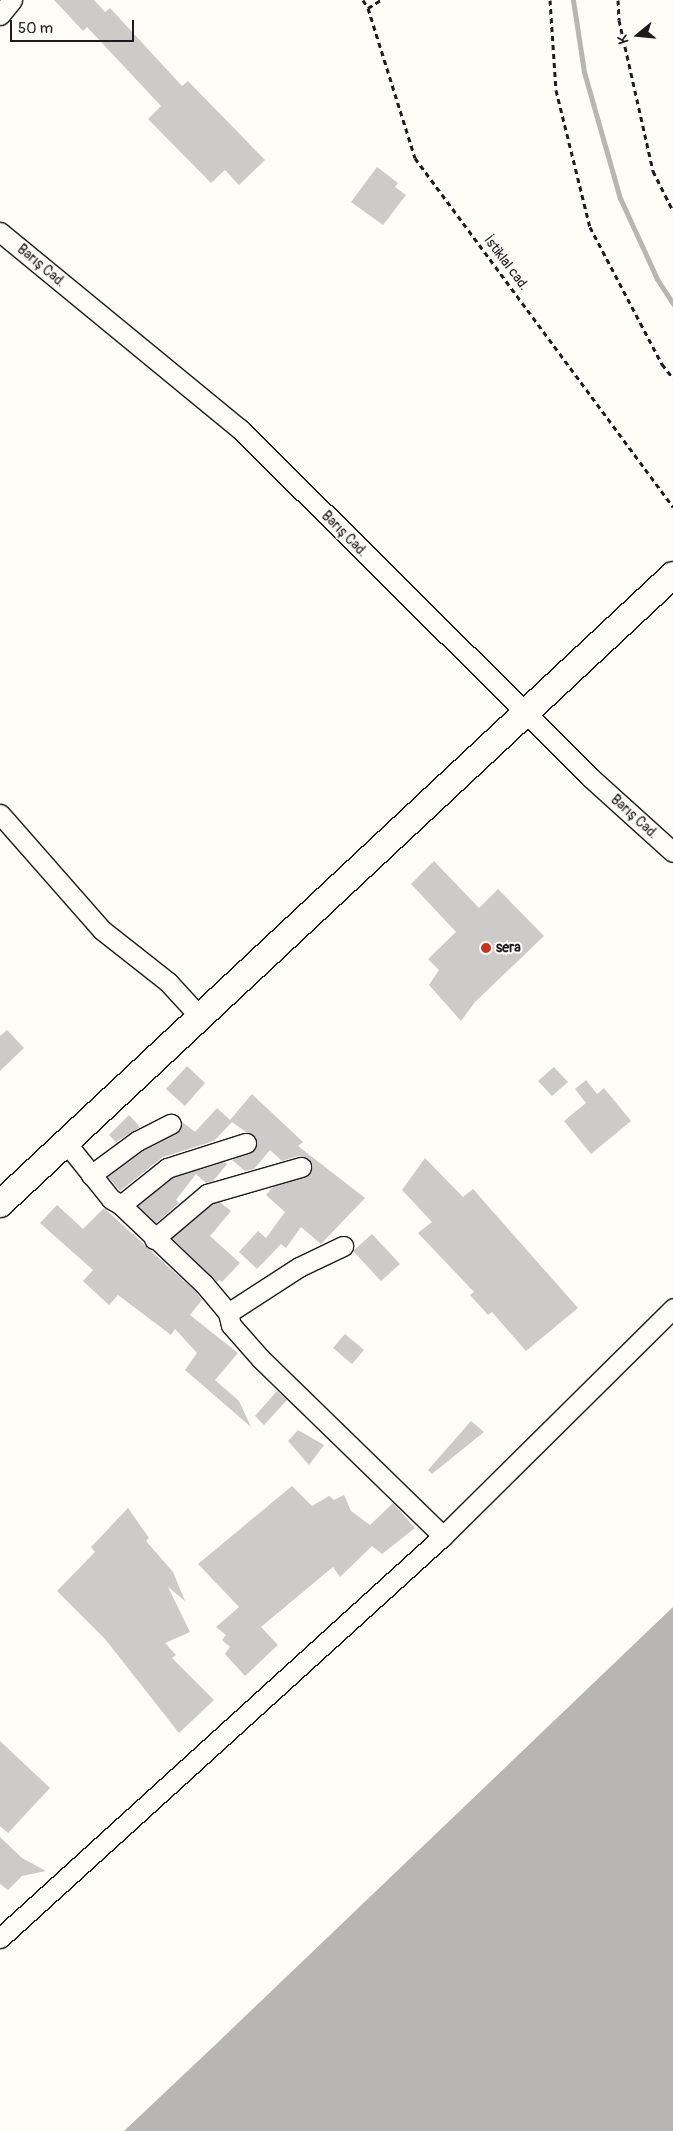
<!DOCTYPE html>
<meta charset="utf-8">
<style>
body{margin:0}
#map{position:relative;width:673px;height:2131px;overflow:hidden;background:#fdfcf7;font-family:Pangolin,sans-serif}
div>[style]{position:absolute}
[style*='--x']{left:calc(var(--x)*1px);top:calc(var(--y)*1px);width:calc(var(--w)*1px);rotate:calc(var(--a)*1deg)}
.water>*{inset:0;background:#b7b6b2}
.stream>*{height:5px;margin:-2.5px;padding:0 2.5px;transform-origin:2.5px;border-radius:2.5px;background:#b7b6b2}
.building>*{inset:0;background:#cccbc8}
.path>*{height:3px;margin-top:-1.5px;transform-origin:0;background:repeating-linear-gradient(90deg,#1c1c1c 0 5px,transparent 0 9px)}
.roads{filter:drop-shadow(1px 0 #1c1c1c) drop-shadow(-1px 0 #1c1c1c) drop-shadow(0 1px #1c1c1c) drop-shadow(0 -1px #1c1c1c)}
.minor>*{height:19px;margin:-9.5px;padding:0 9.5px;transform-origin:9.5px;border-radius:9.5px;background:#fdfcf7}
.secondary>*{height:26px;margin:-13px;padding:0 13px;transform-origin:13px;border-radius:13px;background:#fdfcf7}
.dots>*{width:14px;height:14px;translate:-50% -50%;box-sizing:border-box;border:2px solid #fdfcf7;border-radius:50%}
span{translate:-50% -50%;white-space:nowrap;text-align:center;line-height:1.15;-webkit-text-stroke:4px #fdfcf7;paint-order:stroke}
.street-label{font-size:14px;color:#1c1c1c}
.poi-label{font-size:14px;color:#1c1c1c;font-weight:700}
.left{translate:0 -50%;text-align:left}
.north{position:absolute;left:613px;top:10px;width:50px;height:50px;-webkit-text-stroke:4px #fdfcf7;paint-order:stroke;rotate:253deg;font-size:14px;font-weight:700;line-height:20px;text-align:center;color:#1c1c1c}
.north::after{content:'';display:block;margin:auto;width:18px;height:22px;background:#1c1c1c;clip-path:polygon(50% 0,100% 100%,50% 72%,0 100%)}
.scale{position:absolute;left:10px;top:20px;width:124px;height:22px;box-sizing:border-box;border:2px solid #1c1c1c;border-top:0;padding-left:6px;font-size:15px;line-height:18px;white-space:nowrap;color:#1c1c1c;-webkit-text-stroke:4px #fdfcf7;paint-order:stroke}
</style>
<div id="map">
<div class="water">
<div style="clip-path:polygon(673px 1607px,673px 2131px,124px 2131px,213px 2047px)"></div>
</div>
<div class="stream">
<div style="--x:573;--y:0;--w:73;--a:81.3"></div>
<div style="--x:584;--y:72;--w:131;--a:74.1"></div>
<div style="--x:620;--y:198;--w:89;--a:65.4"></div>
<div style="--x:657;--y:279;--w:30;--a:57"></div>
</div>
<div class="building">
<div style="clip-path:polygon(54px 0,94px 0,105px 12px,110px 8px,182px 86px,188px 81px,265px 160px,239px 185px,225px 170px,211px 183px,148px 119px,161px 106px,87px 27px,83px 31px)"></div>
<div style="clip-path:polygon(377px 167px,398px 183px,395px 187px,406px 195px,383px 225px,351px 202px)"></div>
<div style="clip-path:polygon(434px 861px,479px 908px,498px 889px,544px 936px,475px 1002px,461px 1021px,429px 985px,439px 970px,428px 959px,456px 932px,411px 884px)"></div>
<div style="clip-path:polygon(7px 1030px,24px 1048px,0 1071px,0 1036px)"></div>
<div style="clip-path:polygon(187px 1066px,205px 1083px,185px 1106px,166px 1089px)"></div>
<div style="clip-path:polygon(554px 1067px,568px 1082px,552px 1096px,538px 1081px)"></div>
<div style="clip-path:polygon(586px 1080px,597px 1094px,604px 1088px,631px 1121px,591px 1154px,564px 1121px,586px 1103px,575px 1089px)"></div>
<div style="clip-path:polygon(252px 1094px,303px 1142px,298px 1146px,365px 1198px,321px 1244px,301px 1227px,286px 1248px,281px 1244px,257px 1269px,239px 1252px,258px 1231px,266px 1238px,285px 1212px,266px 1195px,273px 1187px,309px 1175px,312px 1164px,308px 1159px,298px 1156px,282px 1161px,270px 1150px,254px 1169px,245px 1171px,232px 1160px,254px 1151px,257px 1140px,232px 1122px,214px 1141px,163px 1157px,120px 1191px,108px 1177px,143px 1151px,176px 1134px,181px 1121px,195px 1132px,217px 1108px,230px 1120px)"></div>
<div style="clip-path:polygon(129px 1115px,140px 1127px,116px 1142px,109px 1135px)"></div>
<div style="clip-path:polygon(425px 1158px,463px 1197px,473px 1189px,578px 1308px,526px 1351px,492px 1312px,488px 1315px,470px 1295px,474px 1292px,418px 1233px,432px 1222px,402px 1190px)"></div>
<div style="clip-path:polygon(224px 1162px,227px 1164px,213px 1181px,206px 1183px,196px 1174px,176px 1200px,179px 1203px,156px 1223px,138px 1206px,172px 1178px)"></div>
<div style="clip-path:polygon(220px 1202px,231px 1211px,210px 1236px,240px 1263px,222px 1282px,219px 1280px,217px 1282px,172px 1238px,212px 1204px)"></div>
<div style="clip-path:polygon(57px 1205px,83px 1229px,104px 1208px,196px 1292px,202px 1300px,190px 1315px,238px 1353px,215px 1380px,239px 1401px,251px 1427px,185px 1370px,197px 1353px,175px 1329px,171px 1335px,118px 1295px,109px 1305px,83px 1281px,93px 1270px,40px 1223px)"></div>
<div style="clip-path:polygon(372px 1234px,400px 1264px,381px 1281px,353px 1251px)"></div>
<div style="clip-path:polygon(345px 1334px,364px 1350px,352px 1364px,333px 1348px)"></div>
<div style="clip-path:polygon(277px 1391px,287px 1400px,264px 1425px,255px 1416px)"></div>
<div style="clip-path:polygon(471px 1421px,484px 1432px,432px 1474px,428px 1470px)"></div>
<div style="clip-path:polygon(298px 1430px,324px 1445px,309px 1465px,288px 1441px)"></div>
<div style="clip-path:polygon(292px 1486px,312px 1506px,329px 1496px,334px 1500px,344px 1495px,351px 1511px,370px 1525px,393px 1503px,415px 1528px,382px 1554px,372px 1546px,340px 1577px,333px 1567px,261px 1627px,278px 1645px,245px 1676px,225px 1654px,230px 1647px,222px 1640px,226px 1635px,216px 1627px,239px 1607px,198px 1564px)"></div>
<div style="clip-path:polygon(128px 1508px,149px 1538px,146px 1541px,173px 1572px,185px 1601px,168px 1587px,190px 1632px,165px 1643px,176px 1655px,172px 1658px,214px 1700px,179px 1733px,105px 1639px,57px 1591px,95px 1552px,91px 1547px)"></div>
<div style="clip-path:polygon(0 1741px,50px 1788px,8px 1833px,0 1826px)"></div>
<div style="clip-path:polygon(0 1837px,22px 1858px,46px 1871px,22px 1876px,8px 1890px,0 1884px)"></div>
</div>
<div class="path">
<div style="--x:363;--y:0;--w:9;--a:58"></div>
<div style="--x:368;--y:8;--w:15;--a:-32"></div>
<div style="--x:550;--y:0;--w:90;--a:86.2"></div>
<div style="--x:556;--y:90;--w:141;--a:76.1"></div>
<div style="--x:590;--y:227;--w:155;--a:62.3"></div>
<div style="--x:662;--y:364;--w:18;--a:52"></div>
<div style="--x:618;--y:0;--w:20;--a:87"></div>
<div style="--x:619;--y:20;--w:155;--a:77.3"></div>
<div style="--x:653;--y:171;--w:45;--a:63.4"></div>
<div style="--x:368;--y:8;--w:157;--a:72.6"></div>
<div style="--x:415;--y:158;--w:434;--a:53.5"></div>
</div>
<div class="roads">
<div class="minor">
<div style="--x:0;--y:15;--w:19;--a:-51"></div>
<div style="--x:0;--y:232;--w:310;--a:39.4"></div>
<div style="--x:240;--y:429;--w:495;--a:44.8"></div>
<div style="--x:591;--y:778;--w:110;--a:42.1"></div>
<div style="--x:0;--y:814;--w:154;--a:48.7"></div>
<div style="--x:102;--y:930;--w:84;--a:38.2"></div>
<div style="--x:168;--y:982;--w:49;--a:47.5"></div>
<div style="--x:67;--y:1144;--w:70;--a:51.3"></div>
<div style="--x:111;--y:1199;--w:12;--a:31"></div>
<div style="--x:121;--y:1205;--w:115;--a:43.6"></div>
<div style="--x:204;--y:1284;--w:38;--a:50"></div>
<div style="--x:228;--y:1313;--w:12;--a:76"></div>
<div style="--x:231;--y:1325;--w:45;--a:48.6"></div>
<div style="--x:261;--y:1359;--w:254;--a:44.2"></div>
<div style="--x:91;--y:1175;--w:57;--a:-36.5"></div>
<div style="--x:137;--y:1141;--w:38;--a:-27"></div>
<div style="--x:121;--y:1205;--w:59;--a:-38.8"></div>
<div style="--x:167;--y:1168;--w:83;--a:-17.6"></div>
<div style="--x:154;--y:1239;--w:70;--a:-40.3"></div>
<div style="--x:207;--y:1194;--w:98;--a:-16"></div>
<div style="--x:228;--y:1313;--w:85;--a:-32.9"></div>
<div style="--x:299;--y:1267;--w:49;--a:-25.5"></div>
<div style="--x:0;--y:1938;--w:598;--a:-42.22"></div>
<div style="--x:443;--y:1536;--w:324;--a:-44.7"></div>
</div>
<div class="secondary">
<div style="--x:0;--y:1204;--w:921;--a:-43.06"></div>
</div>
</div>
<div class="dots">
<div style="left:486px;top:948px;background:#c8321e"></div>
</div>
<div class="street-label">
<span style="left:506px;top:263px;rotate:53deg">İstiklal cad.</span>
<span style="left:41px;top:266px;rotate:40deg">Barış Cad.</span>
<span style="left:344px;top:534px;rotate:45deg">Barış Cad.</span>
<span style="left:634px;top:817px;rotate:42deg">Barış Cad.</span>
</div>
<div class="poi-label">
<span class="left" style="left:496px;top:948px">sera</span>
</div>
<div class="north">K</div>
<div class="scale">50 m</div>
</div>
